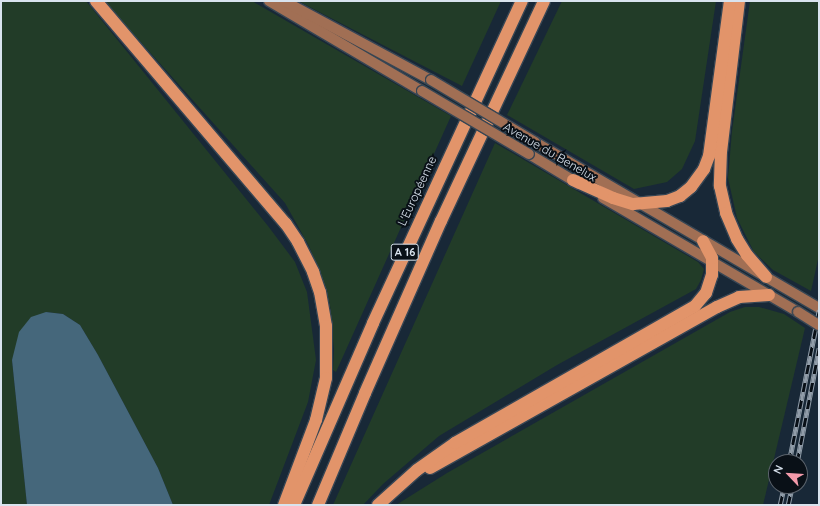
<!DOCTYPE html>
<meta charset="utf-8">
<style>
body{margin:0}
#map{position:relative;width:820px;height:506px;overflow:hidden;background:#182837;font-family:Quicksand,sans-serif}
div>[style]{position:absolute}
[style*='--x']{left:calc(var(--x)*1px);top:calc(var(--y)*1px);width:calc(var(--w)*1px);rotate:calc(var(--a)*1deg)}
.green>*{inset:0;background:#223c28}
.water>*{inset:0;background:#45677b}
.roads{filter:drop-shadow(1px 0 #374654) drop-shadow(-1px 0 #374654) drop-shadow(0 1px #374654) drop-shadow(0 -1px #374654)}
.secondary>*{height:10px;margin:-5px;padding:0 5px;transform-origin:5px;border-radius:5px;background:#a16f54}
.highway>*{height:12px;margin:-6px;padding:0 6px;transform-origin:6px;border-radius:6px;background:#e2946a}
.rail>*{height:4.5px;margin-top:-2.25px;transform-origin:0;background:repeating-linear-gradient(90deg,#091017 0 9px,#919da9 0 18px);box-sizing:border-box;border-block:1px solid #919da9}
.bridges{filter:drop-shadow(1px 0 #374654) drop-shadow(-1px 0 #374654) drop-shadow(0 1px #374654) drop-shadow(0 -1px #374654)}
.secondary-bridge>*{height:10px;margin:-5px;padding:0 5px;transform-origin:5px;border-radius:5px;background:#a16f54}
span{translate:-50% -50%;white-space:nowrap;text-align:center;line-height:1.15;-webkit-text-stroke:4px #091017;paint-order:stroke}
.shield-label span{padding:1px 3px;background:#091017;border:1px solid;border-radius:3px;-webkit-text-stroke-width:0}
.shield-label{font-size:11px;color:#d9e3ee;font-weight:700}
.street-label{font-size:12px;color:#d9e3ee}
.frame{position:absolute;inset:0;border:2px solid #d9e3ee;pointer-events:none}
.north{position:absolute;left:768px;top:454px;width:40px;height:40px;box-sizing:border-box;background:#091017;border:1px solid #5c646d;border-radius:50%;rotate:295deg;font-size:11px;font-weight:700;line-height:16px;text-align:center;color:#d9e3ee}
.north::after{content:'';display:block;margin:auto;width:14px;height:18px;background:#f39aaa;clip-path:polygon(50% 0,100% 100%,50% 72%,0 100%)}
</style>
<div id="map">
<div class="green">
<div style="clip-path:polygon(1px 1px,86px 1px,268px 226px,295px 262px,307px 292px,316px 360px,308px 402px,269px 505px,173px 505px,158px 468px,98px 355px,80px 325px,63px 314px,46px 312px,12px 360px,27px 505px,1px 505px)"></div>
<div style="clip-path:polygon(104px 1px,252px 1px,451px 116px,336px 372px,333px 370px,334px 350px,330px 305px,323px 280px,309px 246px,285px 203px)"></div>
<div style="clip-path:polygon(298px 1px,501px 1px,462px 86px)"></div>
<div style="clip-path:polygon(562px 1px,716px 1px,695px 141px,682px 169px,667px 182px,634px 189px,507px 115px)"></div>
<div style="clip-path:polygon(750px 1px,819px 1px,819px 255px,811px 291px,773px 270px,754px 252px,737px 218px,728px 178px,732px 131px)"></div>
<div style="clip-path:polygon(495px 143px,698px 262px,704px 269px,701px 280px,696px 289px,557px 365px,439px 436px,383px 484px,363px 505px,333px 505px)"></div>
<div style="clip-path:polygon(745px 307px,759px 307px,784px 314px,805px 328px,763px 505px,396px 505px,447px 473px,730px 312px)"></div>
</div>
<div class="water">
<div style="clip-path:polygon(46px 312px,63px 314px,80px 325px,98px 355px,158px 468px,173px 505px,27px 505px,12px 360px,19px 332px,31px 317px)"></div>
</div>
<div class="roads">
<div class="secondary">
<div style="--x:269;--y:1;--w:178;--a:30.5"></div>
<div style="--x:284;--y:1;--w:167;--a:28.3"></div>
<div style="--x:535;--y:142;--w:329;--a:30.3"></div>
<div style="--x:529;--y:154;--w:58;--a:31"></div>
<div style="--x:603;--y:198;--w:226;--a:30.3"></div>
</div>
<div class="highway">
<div style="--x:96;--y:1;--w:293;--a:49.6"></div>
<div style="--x:286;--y:224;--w:22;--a:56"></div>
<div style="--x:298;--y:242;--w:34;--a:63"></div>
<div style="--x:313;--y:272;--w:21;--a:71"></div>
<div style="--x:320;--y:292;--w:35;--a:80"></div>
<div style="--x:326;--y:326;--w:52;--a:90"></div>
<div style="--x:326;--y:378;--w:43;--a:103.4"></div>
<div style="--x:316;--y:420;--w:91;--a:110.6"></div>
<div style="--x:739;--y:1;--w:151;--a:96.8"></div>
<div style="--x:721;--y:151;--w:35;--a:92"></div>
<div style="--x:720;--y:186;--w:28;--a:77"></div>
<div style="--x:726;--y:213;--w:28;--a:67"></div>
<div style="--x:737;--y:239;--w:19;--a:58"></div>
<div style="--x:747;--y:255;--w:29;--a:49"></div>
<div style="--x:573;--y:180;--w:44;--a:24.2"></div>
<div style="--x:613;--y:198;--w:21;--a:17"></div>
<div style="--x:633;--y:204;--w:34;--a:-5"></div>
<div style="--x:667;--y:201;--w:14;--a:-21"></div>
<div style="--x:680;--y:196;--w:14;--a:-39"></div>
<div style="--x:691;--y:187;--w:22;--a:-54"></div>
<div style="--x:704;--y:169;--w:14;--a:-69"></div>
<div style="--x:709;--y:156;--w:156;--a:-82.3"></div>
<div style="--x:430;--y:468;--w:329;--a:-29.3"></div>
<div style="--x:717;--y:307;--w:24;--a:-24"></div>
<div style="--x:739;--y:297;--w:30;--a:-4"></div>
<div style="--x:294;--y:505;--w:198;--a:-66.5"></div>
<div style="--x:373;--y:323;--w:355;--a:-65.2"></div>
<div style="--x:318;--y:505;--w:121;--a:-67.2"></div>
<div style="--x:365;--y:393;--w:188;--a:-66.2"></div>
<div style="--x:441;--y:221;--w:243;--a:-64.9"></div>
<div style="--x:378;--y:505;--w:52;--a:-41.9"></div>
<div style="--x:417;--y:470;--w:47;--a:-35.4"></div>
<div style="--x:455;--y:443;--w:276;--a:-29.7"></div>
<div style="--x:695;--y:306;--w:17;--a:-50"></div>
<div style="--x:706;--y:293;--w:19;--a:-72"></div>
<div style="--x:712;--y:275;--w:17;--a:-90"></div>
<div style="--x:712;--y:258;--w:19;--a:-118"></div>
</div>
</div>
<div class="rail">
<div style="--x:789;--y:462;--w:155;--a:-78.8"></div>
<div style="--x:797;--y:462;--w:116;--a:-79.1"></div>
<div style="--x:780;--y:505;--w:19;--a:-78"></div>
<div style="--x:788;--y:505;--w:19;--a:-78"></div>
</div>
<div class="bridges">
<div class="secondary-bridge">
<div style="--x:431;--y:80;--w:121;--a:30.8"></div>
<div style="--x:422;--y:91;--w:124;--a:30.5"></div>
<div style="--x:798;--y:312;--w:25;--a:32"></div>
</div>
</div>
<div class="shield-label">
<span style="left:405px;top:252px">A 16</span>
</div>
<div class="street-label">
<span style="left:550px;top:152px;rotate:30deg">Avenue du Benelux</span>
<span style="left:417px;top:191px;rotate:-65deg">L'Européenne</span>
</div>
<div class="frame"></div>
<div class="north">N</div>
</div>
